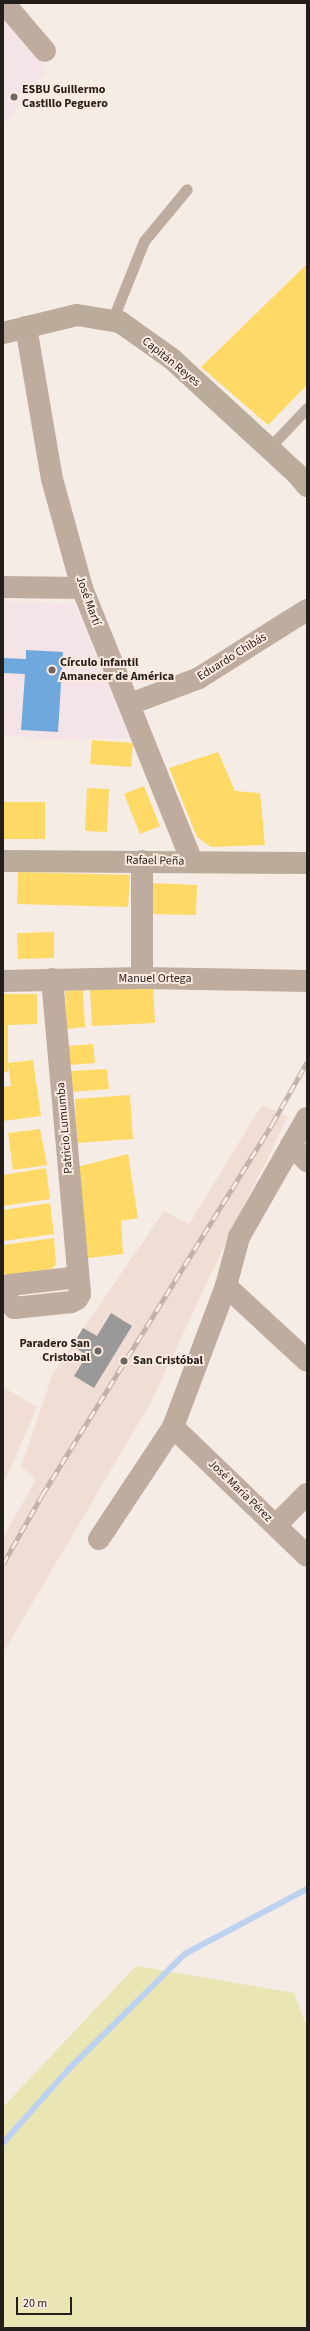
<!DOCTYPE html>
<meta charset="utf-8">
<style>
body{margin:0}
#map{position:relative;width:310px;height:2331px;overflow:hidden;background:#f6ece6;font-family:"Source Sans 3",sans-serif}
div>[style]{position:absolute}
[style*='--x']{left:calc(var(--x)*1px);top:calc(var(--y)*1px);width:calc(var(--w)*1px);rotate:calc(var(--a)*1deg)}
.built>*{inset:0;background:#f0ded4}
.education>*{inset:0;background:#f4e4e8}
.green>*{inset:0;background:#e9e6b4}
.homes>*{inset:0;background:#ffd966}
.schools>*{inset:0;background:#6fa8dc}
.industry>*{inset:0;background:#999}
.stream>*{height:5.5px;margin:-2.75px;padding:0 2.75px;transform-origin:2.75px;border-radius:2.75px;background:#bdd1f1}
.lane>*{height:11px;margin:-5.5px;padding:0 5.5px;transform-origin:5.5px;border-radius:5.5px;background:#bead9f}
.street>*{height:22px;margin:-11px;padding:0 11px;transform-origin:11px;border-radius:11px;background:#bead9f}
.secondary>*{height:22px;margin:-11px;padding:0 11px;transform-origin:11px;border-radius:11px;background:#bbab9a}
.rail>*{height:4.5px;margin-top:-2.25px;transform-origin:0;background:repeating-linear-gradient(90deg,#fceae0 0 9px,#beb1a8 0 18px);box-sizing:border-box;border-block:1px solid #beb1a8}
.dots>*{width:11px;height:11px;translate:-50% -50%;box-sizing:border-box;border:2px solid #fceae0;border-radius:50%}
span{translate:-50% -50%;white-space:nowrap;text-align:center;line-height:1.15;-webkit-text-stroke:4px #fceae0;paint-order:stroke}
.poi-label{font-size:12px;color:#241e1a;font-weight:700}
.left{translate:0 -50%;text-align:left}
.right{translate:-100% -50%;text-align:right}
.street-label{font-size:12px;color:#241e1a}
.frame{position:absolute;inset:0;border:4px solid #241e1a;pointer-events:none}
.scale{position:absolute;left:16px;top:2297px;width:56px;height:18px;box-sizing:border-box;border:2px solid #241e1a;border-top:0;padding-left:5px;font-size:12px;line-height:14px;white-space:nowrap;color:#241e1a;-webkit-text-stroke:3px #fceae0;paint-order:stroke}
</style>
<div id="map">
<div class="built">
<div style="clip-path:polygon(262px 1105px,288px 1117px,227px 1240px,151px 1402px,3px 1653px,3px 1538px,36px 1479px,21px 1467px,53px 1373px,164px 1211px,189px 1224px)"></div>
<div style="clip-path:polygon(3px 1387px,37px 1407px,3px 1485px)"></div>
</div>
<div class="education">
<div style="clip-path:polygon(3px 18px,47px 70px,3px 124px)"></div>
<div style="clip-path:polygon(3px 601px,75px 605px,130px 738px,48px 740px,3px 735px)"></div>
</div>
<div class="green">
<div style="clip-path:polygon(136px 1966px,294px 1993px,307px 2028px,307px 2328px,3px 2328px,3px 2107px)"></div>
</div>
<div class="homes">
<div style="clip-path:polygon(307px 264px,307px 385px,268px 425px,201px 367px)"></div>
<div style="clip-path:polygon(92px 740px,133px 743px,131px 767px,90px 764px)"></div>
<div style="clip-path:polygon(218px 752px,235px 791px,260px 793px,265px 845px,211px 847px,197px 837px,169px 768px)"></div>
<div style="clip-path:polygon(144px 786px,160px 826px,140px 834px,124px 794px)"></div>
<div style="clip-path:polygon(87px 788px,109px 789px,107px 832px,85px 831px)"></div>
<div style="clip-path:polygon(3px 802px,45px 802px,45px 839px,3px 839px)"></div>
<div style="clip-path:polygon(18px 872px,130px 875px,128px 907px,17px 904px)"></div>
<div style="clip-path:polygon(151px 883px,197px 885px,196px 915px,150px 914px)"></div>
<div style="clip-path:polygon(54px 932px,54px 958px,18px 959px,17px 933px)"></div>
<div style="clip-path:polygon(153px 987px,155px 1023px,92px 1026px,90px 990px)"></div>
<div style="clip-path:polygon(83px 990px,85px 1027px,67px 1029px,65px 991px)"></div>
<div style="clip-path:polygon(3px 994px,37px 994px,37px 1024px,8px 1025px,8px 1063px,33px 1060px,41px 1116px,3px 1121px,3px 1087px,11px 1086px,8px 1065px,8px 1072px,3px 1072px)"></div>
<div style="clip-path:polygon(93px 1044px,95px 1063px,69px 1065px,68px 1046px)"></div>
<div style="clip-path:polygon(107px 1069px,109px 1089px,71px 1092px,70px 1071px)"></div>
<div style="clip-path:polygon(130px 1095px,133px 1139px,77px 1143px,75px 1099px)"></div>
<div style="clip-path:polygon(40px 1129px,47px 1165px,13px 1170px,8px 1133px)"></div>
<div style="clip-path:polygon(128px 1154px,138px 1218px,121px 1221px,123px 1254px,88px 1258px,77px 1167px)"></div>
<div style="clip-path:polygon(46px 1168px,50px 1199px,3px 1206px,3px 1175px)"></div>
<div style="clip-path:polygon(50px 1203px,54px 1234px,3px 1241px,3px 1210px)"></div>
<div style="clip-path:polygon(54px 1238px,56px 1264px,52px 1269px,3px 1275px,3px 1245px)"></div>
</div>
<div class="schools">
<div style="clip-path:polygon(26px 650px,63px 652px,58px 732px,21px 730px,25px 674px,3px 673px,3px 658px,26px 659px)"></div>
</div>
<div class="industry">
<div style="clip-path:polygon(111px 1313px,132px 1326px,94px 1388px,74px 1376px,87px 1355px,72px 1346px,83px 1328px,97px 1336px)"></div>
</div>
<div class="stream">
<div style="--x:3;--y:2143;--w:99;--a:-48.3"></div>
<div style="--x:69;--y:2069;--w:163;--a:-44.8"></div>
<div style="--x:185;--y:1954;--w:138;--a:-28"></div>
</div>
<div class="lane">
<div style="--x:112;--y:321;--w:86;--a:-68.2"></div>
<div style="--x:144;--y:241;--w:67;--a:-50.4"></div>
<div style="--x:269;--y:448;--w:55;--a:-46.5"></div>
</div>
<div class="street">
<div style="--x:4;--y:3;--w:63;--a:49.5"></div>
<div style="--x:26;--y:327;--w:154;--a:80.3"></div>
<div style="--x:52;--y:479;--w:113;--a:74.6"></div>
<div style="--x:82;--y:588;--w:295;--a:68.1"></div>
<div style="--x:3;--y:587;--w:79;--a:0.7"></div>
<div style="--x:130;--y:704;--w:74;--a:-20.6"></div>
<div style="--x:199;--y:678;--w:128;--a:-32.2"></div>
<div style="--x:142;--y:978;--w:117;--a:-90"></div>
<div style="--x:52;--y:979;--w:316;--a:84.9"></div>
<div style="--x:80;--y:1294;--w:6;--a:121"></div>
<div style="--x:77;--y:1299;--w:7;--a:153"></div>
<div style="--x:71;--y:1302;--w:57;--a:174"></div>
<div style="--x:14;--y:1308;--w:14;--a:-126"></div>
<div style="--x:6;--y:1297;--w:7;--a:-90"></div>
<div style="--x:6;--y:1290;--w:6;--a:-51"></div>
<div style="--x:10;--y:1285;--w:68;--a:-6.7"></div>
<div style="--x:3;--y:981;--w:139;--a:-1.2"></div>
<div style="--x:142;--y:978;--w:165;--a:1"></div>
<div style="--x:291;--y:1145;--w:23;--a:45"></div>
<div style="--x:226;--y:1286;--w:110;--a:42.8"></div>
<div style="--x:173;--y:1427;--w:186;--a:43.9"></div>
<div style="--x:276;--y:1525;--w:44;--a:-45"></div>
<div style="--x:99;--y:1539;--w:134;--a:-56.5"></div>
<div style="--x:173;--y:1427;--w:151;--a:-69.4"></div>
<div style="--x:226;--y:1286;--w:51;--a:-75.1"></div>
<div style="--x:239;--y:1237;--w:137;--a:-60.3"></div>
</div>
<div class="secondary">
<div style="--x:3;--y:333;--w:76;--a:-13.7"></div>
<div style="--x:77;--y:315;--w:44;--a:9.2"></div>
<div style="--x:120;--y:322;--w:64;--a:35.4"></div>
<div style="--x:172;--y:359;--w:170;--a:42.6"></div>
<div style="--x:297;--y:474;--w:16;--a:50"></div>
<div style="--x:3;--y:861;--w:304;--a:0.4"></div>
</div>
<div class="rail">
<div style="--x:3;--y:1564;--w:79;--a:-60.5"></div>
<div style="--x:42;--y:1495;--w:437;--a:-58.2"></div>
<div style="--x:272;--y:1124;--w:71;--a:-60.6"></div>
</div>
<div class="dots">
<div style="left:14px;top:97px;background:#6e6661"></div>
<div style="left:52px;top:670px;background:#6e6661"></div>
<div style="left:98px;top:1351px;background:#6e6661"></div>
<div style="left:124px;top:1361px;background:#6e6661"></div>
</div>
<div class="poi-label">
<span class="left" style="left:22px;top:97px">ESBU Guillermo<br>Castillo Peguero</span>
<span class="left" style="left:60px;top:670px">Círculo infantil<br>Amanecer de América</span>
<span class="right" style="left:90px;top:1351px">Paradero San<br>Cristobal</span>
<span class="left" style="left:133px;top:1361px">San Cristóbal</span>
</div>
<div class="street-label">
<span style="left:171px;top:362px;rotate:39deg">Capitán Reyes</span>
<span style="left:88px;top:601px;rotate:70deg">José Martí</span>
<span style="left:232px;top:657px;rotate:-32deg">Eduardo Chibás</span>
<span style="left:155px;top:861px;rotate:1deg">Rafael Peña</span>
<span style="left:155px;top:979px">Manuel Ortega</span>
<span style="left:65px;top:1128px;rotate:-95deg">Patricio Lumumba</span>
<span style="left:240px;top:1491px;rotate:44deg">José María Pérez</span>
</div>
<div class="frame"></div>
<div class="scale">20 m</div>
</div>
